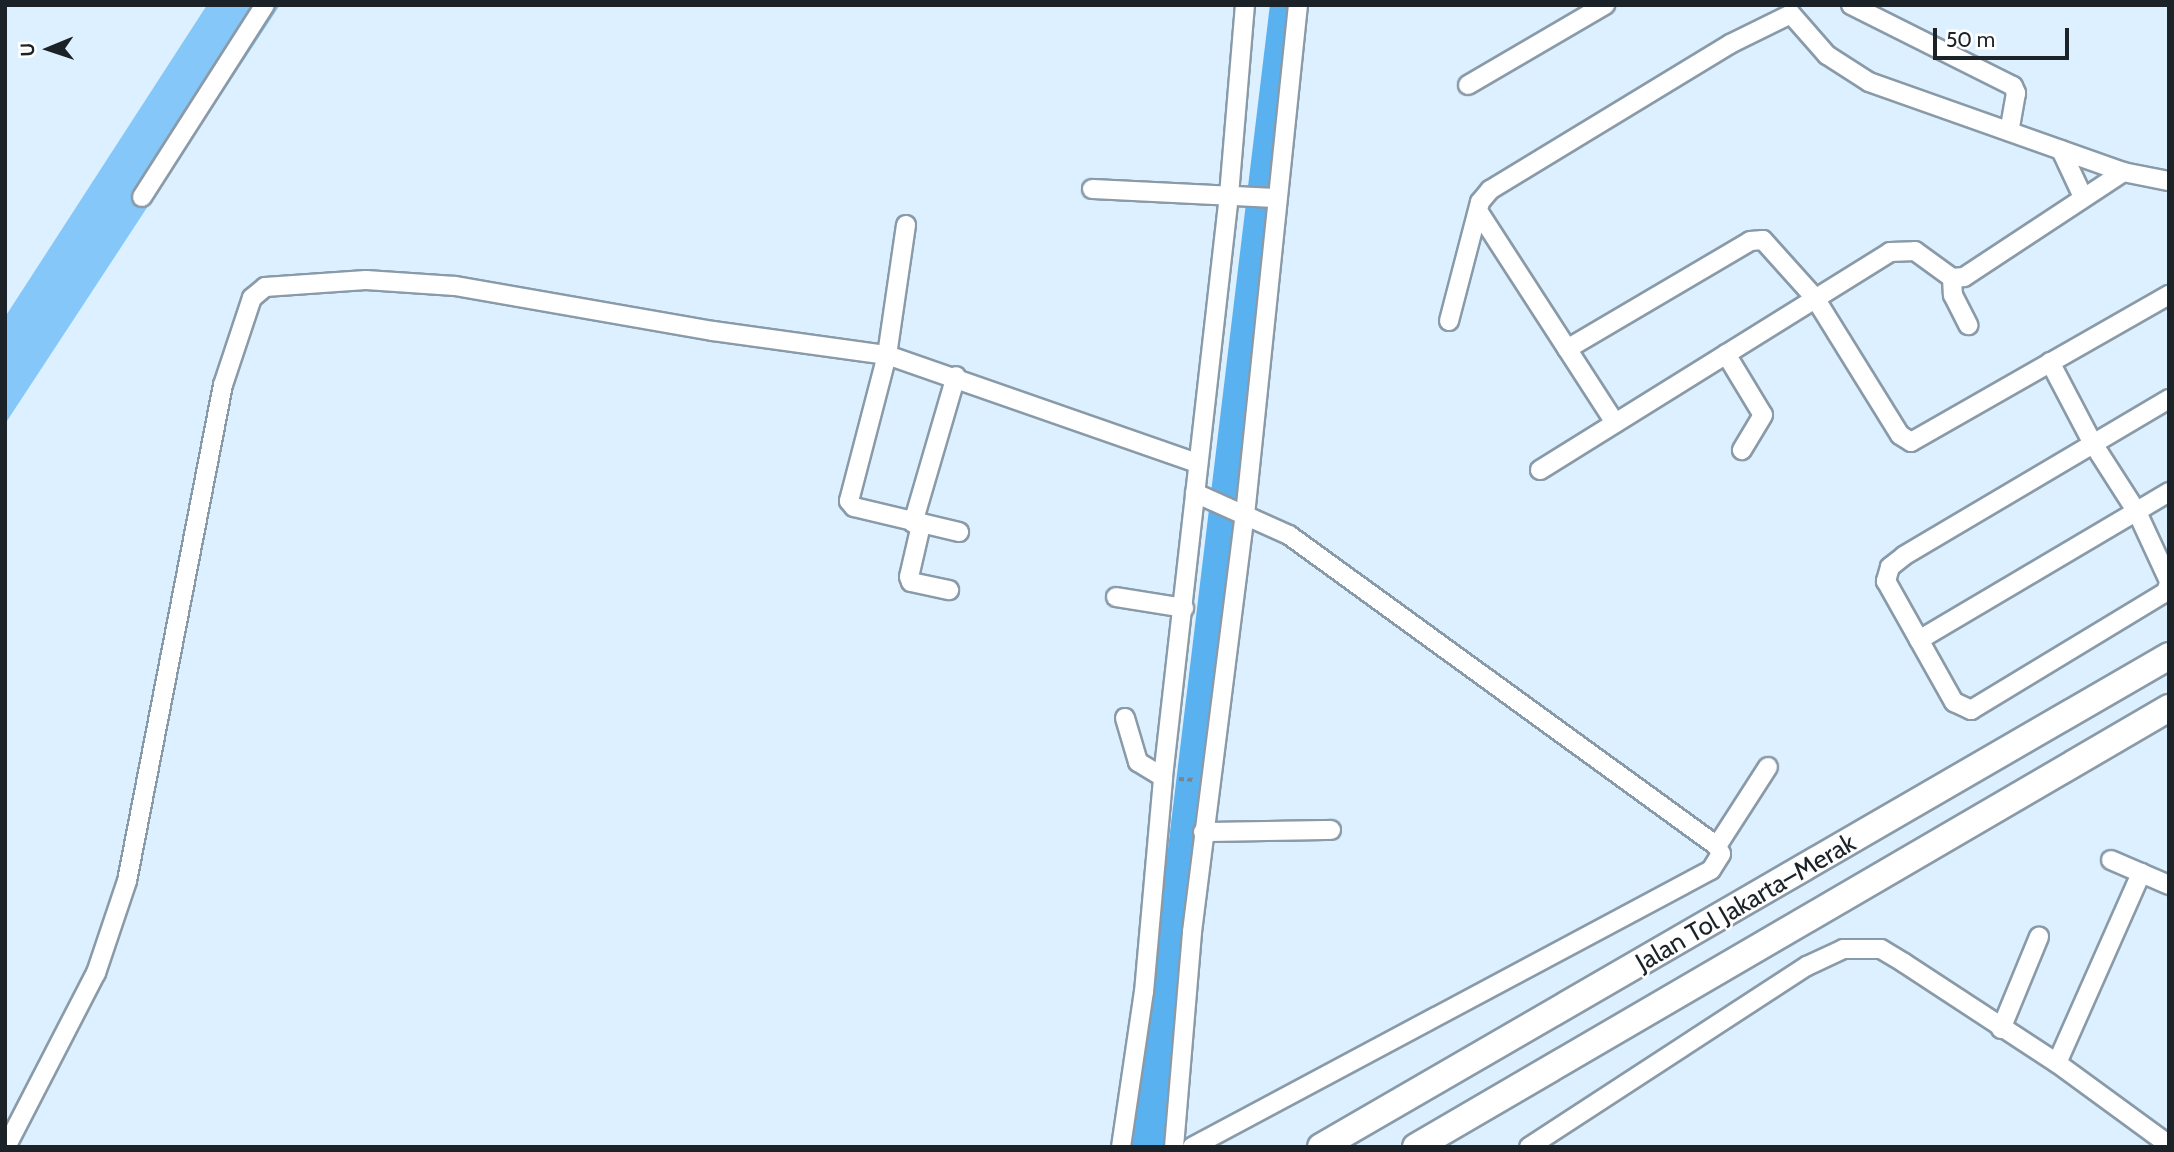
<!DOCTYPE html>
<meta charset="utf-8">
<style>
body{margin:0}
#map{position:relative;width:2174px;height:1152px;overflow:hidden;background:#ddf0ff;font-family:Cabin,sans-serif}
div>[style]{position:absolute}
[style*='--x']{left:calc(var(--x)*1px);top:calc(var(--y)*1px);width:calc(var(--w)*1px);rotate:calc(var(--a)*1deg)}
.green>*{inset:0;background:#85c7f9}
.river>*{height:33px;margin:-16.5px;padding:0 16.5px;transform-origin:16.5px;border-radius:16.5px;background:#5ab1f0}
.path>*{height:3.5px;margin-top:-1.75px;transform-origin:0;background:repeating-linear-gradient(90deg,#79868f 0 5px,transparent 0 8.5px)}
.roads{filter:drop-shadow(2px 0 #899aa8) drop-shadow(-2px 0 #899aa8) drop-shadow(0 2px #899aa8) drop-shadow(0 -2px #899aa8)}
.minor>*{height:18px;margin:-9px;padding:0 9px;transform-origin:9px;border-radius:9px;background:#fff}
.highway>*{height:26px;margin:-13px;padding:0 13px;transform-origin:13px;border-radius:13px;background:#fff}
span{translate:-50% -50%;white-space:nowrap;text-align:center;line-height:1.15;-webkit-text-stroke:5px #fff;paint-order:stroke}
.street-label{font-size:26px;color:#1c2328}
.frame{position:absolute;inset:0;border:7px solid #1c2328;pointer-events:none}
.north{position:absolute;left:14px;top:14px;width:70px;height:70px;-webkit-text-stroke:5px #fff;paint-order:stroke;rotate:268deg;font-size:19px;font-weight:700;line-height:28px;text-align:center;color:#1c2328}
.north::after{content:'';display:block;margin:auto;width:24px;height:32px;background:#1c2328;clip-path:polygon(50% 0,100% 100%,50% 72%,0 100%)}
.scale{position:absolute;left:1933px;top:28px;width:136px;height:32px;box-sizing:border-box;border:4px solid #1c2328;border-top:0;padding-left:9px;font-size:21px;line-height:24px;white-space:nowrap;color:#1c2328;-webkit-text-stroke:5px #fff;paint-order:stroke}
</style>
<div id="map">
<div class="green">
<div style="clip-path:polygon(207px 5px,280px 5px,5px 424px,5px 317px)"></div>
</div>
<div class="river">
<div style="--x:1148;--y:1147;--w:1150;--a:-83.11"></div>
</div>
<div class="path">
<div style="--x:1179;--y:779;--w:17;--a:3"></div>
</div>
<div class="roads">
<div class="minor">
<div style="--x:1851;--y:5;--w:181;--a:26.6"></div>
<div style="--x:2013;--y:86;--w:8;--a:67"></div>
<div style="--x:2016;--y:93;--w:39;--a:100"></div>
<div style="--x:1468;--y:85;--w:159;--a:-30.3"></div>
<div style="--x:2061;--y:150;--w:52;--a:64.9"></div>
<div style="--x:1092;--y:189;--w:184;--a:2.8"></div>
<div style="--x:142;--y:197;--w:228;--a:-57.4"></div>
<div style="--x:1480;--y:214;--w:249;--a:57.1"></div>
<div style="--x:906;--y:225;--w:131;--a:98.3"></div>
<div style="--x:887;--y:355;--w:151;--a:104.6"></div>
<div style="--x:849;--y:501;--w:8;--a:50"></div>
<div style="--x:854;--y:507;--w:108;--a:13.4"></div>
<div style="--x:1952;--y:278;--w:17;--a:87"></div>
<div style="--x:1953;--y:295;--w:34;--a:63"></div>
<div style="--x:1449;--y:321;--w:123;--a:-75.4"></div>
<div style="--x:1480;--y:202;--w:16;--a:-50"></div>
<div style="--x:1490;--y:190;--w:281;--a:-31.3"></div>
<div style="--x:1730;--y:44;--w:68;--a:-26.2"></div>
<div style="--x:1791;--y:14;--w:55;--a:48.7"></div>
<div style="--x:1827;--y:55;--w:50;--a:32.7"></div>
<div style="--x:1869;--y:82;--w:269;--a:19.5"></div>
<div style="--x:2123;--y:172;--w:47;--a:11.1"></div>
<div style="--x:1567;--y:349;--w:212;--a:-30.5"></div>
<div style="--x:1750;--y:241;--w:13;--a:-4"></div>
<div style="--x:1763;--y:240;--w:78;--a:48.1"></div>
<div style="--x:1815;--y:298;--w:161;--a:58.2"></div>
<div style="--x:1900;--y:435;--w:13;--a:32"></div>
<div style="--x:1911;--y:442;--w:297;--a:-29.7"></div>
<div style="--x:1726;--y:354;--w:71;--a:58.8"></div>
<div style="--x:1763;--y:415;--w:41;--a:121"></div>
<div style="--x:2050;--y:362;--w:90;--a:62.3"></div>
<div style="--x:2092;--y:442;--w:83;--a:57.3"></div>
<div style="--x:2137;--y:512;--w:76;--a:65.1"></div>
<div style="--x:2169;--y:399;--w:308;--a:149.4"></div>
<div style="--x:1904;--y:556;--w:18;--a:142"></div>
<div style="--x:1890;--y:567;--w:15;--a:106"></div>
<div style="--x:1886;--y:581;--w:139;--a:60.7"></div>
<div style="--x:1954;--y:702;--w:19;--a:25"></div>
<div style="--x:1971;--y:710;--w:228;--a:-31.2"></div>
<div style="--x:2166;--y:592;--w:9;--a:-72"></div>
<div style="--x:1540;--y:470;--w:412;--a:-31.9"></div>
<div style="--x:1890;--y:252;--w:25;--a:-2"></div>
<div style="--x:1915;--y:251;--w:46;--a:36.1"></div>
<div style="--x:1952;--y:278;--w:12;--a:-5"></div>
<div style="--x:1964;--y:277;--w:191;--a:-33.4"></div>
<div style="--x:913;--y:523;--w:153;--a:-73.7"></div>
<div style="--x:921;--y:525;--w:53;--a:103"></div>
<div style="--x:909;--y:577;--w:5;--a:68"></div>
<div style="--x:911;--y:582;--w:39;--a:12"></div>
<div style="--x:1116;--y:597;--w:69;--a:9.2"></div>
<div style="--x:1919;--y:640;--w:291;--a:-30.6"></div>
<div style="--x:1125;--y:718;--w:46;--a:73.5"></div>
<div style="--x:1138;--y:762;--w:29;--a:31"></div>
<div style="--x:1203;--y:832;--w:128;--a:-0.9"></div>
<div style="--x:1717;--y:846;--w:94;--a:-57.2"></div>
<div style="--x:2111;--y:860;--w:63;--a:23.3"></div>
<div style="--x:2001;--y:1029;--w:100;--a:-67.6"></div>
<div style="--x:2057;--y:1063;--w:208;--a:-66.1"></div>
<div style="--x:6;--y:1147;--w:196;--a:-62.7"></div>
<div style="--x:96;--y:973;--w:97;--a:-71.4"></div>
<div style="--x:127;--y:881;--w:505;--a:-79.05"></div>
<div style="--x:223;--y:385;--w:92;--a:-71.6"></div>
<div style="--x:252;--y:298;--w:17;--a:-40"></div>
<div style="--x:265;--y:287;--w:101;--a:-4"></div>
<div style="--x:366;--y:280;--w:89;--a:3.9"></div>
<div style="--x:455;--y:286;--w:262;--a:9.9"></div>
<div style="--x:713;--y:331;--w:176;--a:7.9"></div>
<div style="--x:887;--y:355;--w:329;--a:19.2"></div>
<div style="--x:1121;--y:1147;--w:157;--a:-81.6"></div>
<div style="--x:1144;--y:992;--w:216;--a:-84.9"></div>
<div style="--x:1163;--y:777;--w:586;--a:-83.53"></div>
<div style="--x:1229;--y:195;--w:191;--a:-85.2"></div>
<div style="--x:1174;--y:1147;--w:216;--a:-85.2"></div>
<div style="--x:1192;--y:932;--w:420;--a:-82.8"></div>
<div style="--x:1245;--y:515;--w:513;--a:-84.07"></div>
<div style="--x:1192;--y:1147;--w:588;--a:-28.09"></div>
<div style="--x:1711;--y:870;--w:19;--a:-58"></div>
<div style="--x:1721;--y:854;--w:9;--a:-117"></div>
<div style="--x:1717;--y:846;--w:529;--a:-144"></div>
<div style="--x:1289;--y:535;--w:103;--a:-155.9"></div>
<div style="--x:1529;--y:1147;--w:332;--a:-33.1"></div>
<div style="--x:1807;--y:966;--w:40;--a:-25"></div>
<div style="--x:1843;--y:949;--w:38;--a:0"></div>
<div style="--x:1881;--y:949;--w:27;--a:31"></div>
<div style="--x:1904;--y:963;--w:183;--a:33.2"></div>
<div style="--x:2057;--y:1063;--w:139;--a:36.2"></div>
</div>
<div class="highway">
<div style="--x:1321;--y:1147;--w:980;--a:-30.07"></div>
<div style="--x:1416;--y:1147;--w:872;--a:-30.24"></div>
</div>
</div>
<div class="street-label">
<span style="left:1746px;top:903px;rotate:-30deg">Jalan Tol Jakarta–Merak</span>
</div>
<div class="frame"></div>
<div class="north">U</div>
<div class="scale">50 m</div>
</div>
